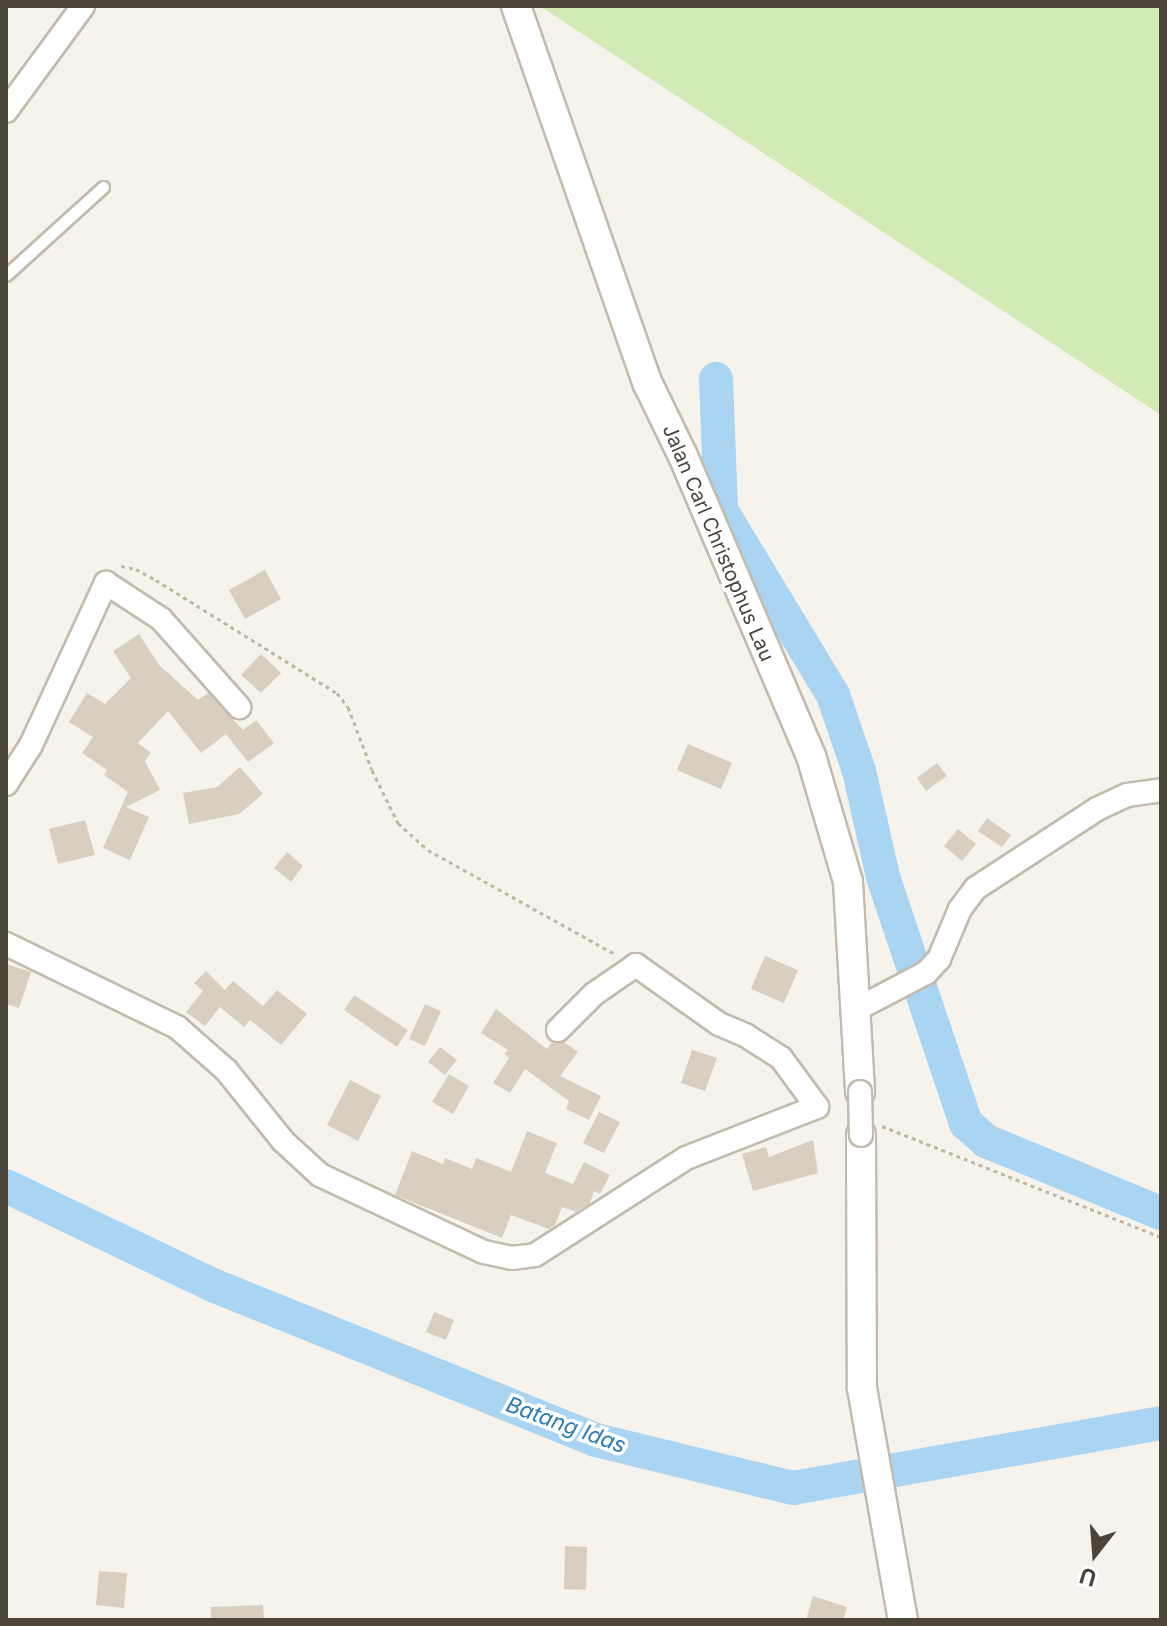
<!DOCTYPE html>
<style>
body{margin:0}
#map{position:relative;width:1167px;height:1626px;overflow:hidden;background:#f6f3ec;font-family:Inter,sans-serif}
div>[style]{position:absolute}
[style*='--x']{left:calc(var(--x)*1px);top:calc(var(--y)*1px);width:calc(var(--w)*1px);rotate:calc(var(--a)*1deg)}
.green>*{inset:0;background:#d2eab5}
.river>*{height:34px;margin:-17px;padding:0 17px;transform-origin:17px;border-radius:17px;background:#a9d4f2}
.building>*{inset:0;background:#d8cfc1}
.path>*{height:3px;margin-top:-1.5px;transform-origin:0;background:repeating-linear-gradient(90deg,#c4b79f 0 4px,transparent 0 8px)}
.roads{filter:drop-shadow(2px 0 #c2bbae) drop-shadow(-2px 0 #c2bbae) drop-shadow(0 2px #c2bbae) drop-shadow(0 -2px #c2bbae)}
.service>*{height:11px;margin:-5.5px;padding:0 5.5px;transform-origin:5.5px;border-radius:5.5px;background:#fff}
.minor>*{height:22px;margin:-11px;padding:0 11px;transform-origin:11px;border-radius:11px;background:#fff}
.tertiary>*{height:28px;margin:-14px;padding:0 14px;transform-origin:14px;border-radius:14px;background:#fff}
.bridges{filter:drop-shadow(2px 0 #c2bbae) drop-shadow(-2px 0 #c2bbae) drop-shadow(0 2px #c2bbae) drop-shadow(0 -2px #c2bbae)}
.minor-bridge>*{height:22px;margin:-11px;padding:0 11px;transform-origin:11px;border-radius:11px;background:#fff}
span{translate:-50% -50%;white-space:nowrap;text-align:center;line-height:1.15;-webkit-text-stroke:7px #fff;paint-order:stroke}
.street-label{font-size:20px;color:#4b4439}
.water-label{font-size:22px;color:#2e7ab2;font-style:italic}
.frame{position:absolute;inset:0;border:8px solid #4b4439;pointer-events:none}
.north{position:absolute;left:1055px;top:1514px;width:80px;height:80px;-webkit-text-stroke:6px #fff;paint-order:stroke;rotate:197deg;font-size:22px;font-weight:700;line-height:32px;text-align:center;color:#4b4439}
.north::after{content:'';display:block;margin:auto;width:28px;height:36px;background:#4b4439;clip-path:polygon(50% 0,100% 100%,50% 72%,0 100%)}
</style>
<div id="map">
<div class="green">
<div style="clip-path:polygon(540px 6px,1161px 6px,1161px 415px)"></div>
</div>
<div class="river">
<div style="--x:716;--y:379;--w:131;--a:87.8"></div>
<div style="--x:721;--y:510;--w:216;--a:58.8"></div>
<div style="--x:833;--y:695;--w:80;--a:71.1"></div>
<div style="--x:859;--y:771;--w:109;--a:77.2"></div>
<div style="--x:883;--y:877;--w:260;--a:71.4"></div>
<div style="--x:966;--y:1123;--w:27;--a:42"></div>
<div style="--x:986;--y:1141;--w:189;--a:22.4"></div>
<div style="--x:6;--y:1186;--w:232;--a:25.6"></div>
<div style="--x:215;--y:1286;--w:411;--a:22"></div>
<div style="--x:596;--y:1440;--w:203;--a:13.7"></div>
<div style="--x:793;--y:1488;--w:374;--a:-10"></div>
</div>
<div class="building">
<div style="clip-path:polygon(265px 570px,281px 599px,245px 619px,229px 590px)"></div>
<div style="clip-path:polygon(139px 634px,159px 665px,198px 700px,208px 693px,243px 730px,256px 720px,274px 743px,248px 762px,226px 734px,201px 753px,168px 711px,138px 743px,151px 753px,145px 761px,160px 790px,126px 807px,149px 817px,130px 860px,103px 848px,128px 792px,104px 775px,107px 770px,82px 753px,93px 737px,69px 722px,87px 693px,105px 704px,131px 678px,113px 651px)"></div>
<div style="clip-path:polygon(261px 654px,281px 673px,261px 693px,241px 675px)"></div>
<div style="clip-path:polygon(688px 744px,732px 763px,721px 789px,677px 770px)"></div>
<div style="clip-path:polygon(937px 763px,947px 776px,926px 791px,917px 778px)"></div>
<div style="clip-path:polygon(240px 767px,263px 794px,239px 814px,189px 824px,183px 793px,217px 787px)"></div>
<div style="clip-path:polygon(987px 818px,1011px 835px,1002px 847px,978px 831px)"></div>
<div style="clip-path:polygon(85px 820px,95px 855px,58px 864px,49px 829px)"></div>
<div style="clip-path:polygon(958px 829px,976px 844px,962px 861px,944px 846px)"></div>
<div style="clip-path:polygon(287px 852px,303px 866px,291px 882px,274px 868px)"></div>
<div style="clip-path:polygon(765px 956px,798px 970px,784px 1003px,751px 989px)"></div>
<div style="clip-path:polygon(6px 964px,31px 972px,19px 1008px,6px 1004px)"></div>
<div style="clip-path:polygon(206px 971px,225px 990px,233px 981px,263px 1006px,277px 990px,307px 1014px,281px 1045px,250px 1020px,244px 1027px,220px 1007px,205px 1026px,186px 1012px,203px 991px,194px 983px)"></div>
<div style="clip-path:polygon(354px 995px,408px 1030px,397px 1047px,344px 1010px)"></div>
<div style="clip-path:polygon(425px 1004px,441px 1011px,425px 1046px,409px 1039px)"></div>
<div style="clip-path:polygon(496px 1009px,547px 1049px,552px 1042px,564px 1042px,578px 1052px,560px 1076px,601px 1096px,589px 1120px,566px 1109px,569px 1101px,525px 1069px,510px 1093px,493px 1083px,509px 1058px,504px 1054px,508px 1050px,481px 1033px)"></div>
<div style="clip-path:polygon(440px 1047px,457px 1060px,445px 1075px,428px 1062px)"></div>
<div style="clip-path:polygon(692px 1050px,717px 1058px,705px 1091px,681px 1083px)"></div>
<div style="clip-path:polygon(449px 1074px,469px 1086px,453px 1114px,432px 1102px)"></div>
<div style="clip-path:polygon(350px 1080px,381px 1096px,358px 1141px,327px 1125px)"></div>
<div style="clip-path:polygon(599px 1112px,620px 1122px,604px 1153px,583px 1143px)"></div>
<div style="clip-path:polygon(527px 1131px,557px 1143px,545px 1173px,573px 1184px,584px 1162px,610px 1175px,600px 1194px,594px 1191px,590px 1203px,576px 1212px,562px 1207px,555px 1225px,549px 1229px,511px 1215px,502px 1238px,395px 1195px,412px 1151px,443px 1164px,445px 1158px,472px 1169px,476px 1158px,511px 1172px)"></div>
<div style="clip-path:polygon(813px 1140px,818px 1173px,753px 1191px,742px 1154px,766px 1147px,769px 1157px)"></div>
<div style="clip-path:polygon(434px 1312px,454px 1320px,446px 1340px,426px 1332px)"></div>
<div style="clip-path:polygon(565px 1546px,587px 1547px,586px 1590px,564px 1589px)"></div>
<div style="clip-path:polygon(99px 1571px,127px 1573px,124px 1608px,96px 1605px)"></div>
<div style="clip-path:polygon(813px 1596px,847px 1607px,843px 1620px,806px 1620px)"></div>
<div style="clip-path:polygon(263px 1605px,264px 1620px,211px 1620px,211px 1607px)"></div>
</div>
<div class="path">
<div style="--x:121;--y:566;--w:15;--a:11"></div>
<div style="--x:136;--y:569;--w:23;--a:29"></div>
<div style="--x:156;--y:580;--w:213;--a:32"></div>
<div style="--x:337;--y:693;--w:18;--a:52"></div>
<div style="--x:348;--y:707;--w:67;--a:69.1"></div>
<div style="--x:372;--y:770;--w:59;--a:63.9"></div>
<div style="--x:398;--y:823;--w:40;--a:42"></div>
<div style="--x:428;--y:850;--w:216;--a:29.1"></div>
<div style="--x:882;--y:1126;--w:300;--a:21.7"></div>
</div>
<div class="roads">
<div class="service">
<div style="--x:6;--y:275;--w:131;--a:-42.2"></div>
</div>
<div class="minor">
<div style="--x:6;--y:111;--w:130;--a:-53.7"></div>
<div style="--x:6;--y:784;--w:46;--a:-57.3"></div>
<div style="--x:31;--y:745;--w:179;--a:-65.2"></div>
<div style="--x:106;--y:583;--w:66;--a:33.2"></div>
<div style="--x:161;--y:619;--w:118;--a:48.4"></div>
<div style="--x:6;--y:944;--w:190;--a:25.9"></div>
<div style="--x:177;--y:1027;--w:65;--a:41.3"></div>
<div style="--x:226;--y:1070;--w:91;--a:51.2"></div>
<div style="--x:283;--y:1141;--w:50;--a:42.6"></div>
<div style="--x:320;--y:1175;--w:181;--a:25.2"></div>
<div style="--x:484;--y:1252;--w:29;--a:12"></div>
<div style="--x:512;--y:1258;--w:23;--a:-7"></div>
<div style="--x:535;--y:1255;--w:179;--a:-32.7"></div>
<div style="--x:686;--y:1158;--w:141;--a:-21.3"></div>
<div style="--x:817;--y:1107;--w:61;--a:-126.3"></div>
<div style="--x:781;--y:1058;--w:43;--a:-147.4"></div>
<div style="--x:745;--y:1035;--w:28;--a:-157"></div>
<div style="--x:719;--y:1024;--w:102;--a:-144.6"></div>
<div style="--x:636;--y:965;--w:51;--a:145.4"></div>
<div style="--x:594;--y:994;--w:51;--a:135"></div>
<div style="--x:857;--y:1009;--w:78;--a:-27.6"></div>
<div style="--x:926;--y:973;--w:19;--a:-47"></div>
<div style="--x:939;--y:959;--w:54;--a:-67.2"></div>
<div style="--x:960;--y:909;--w:26;--a:-53"></div>
<div style="--x:976;--y:888;--w:145;--a:-33.1"></div>
<div style="--x:1097;--y:809;--w:33;--a:-25"></div>
<div style="--x:1127;--y:795;--w:34;--a:-8"></div>
</div>
<div class="tertiary">
<div style="--x:516;--y:6;--w:400;--a:70.8"></div>
<div style="--x:648;--y:384;--w:80;--a:64.1"></div>
<div style="--x:683;--y:456;--w:326;--a:66.9"></div>
<div style="--x:811;--y:756;--w:131;--a:73.6"></div>
<div style="--x:848;--y:882;--w:210;--a:86.7"></div>
<div style="--x:861;--y:1135;--w:253;--a:89.8"></div>
<div style="--x:862;--y:1388;--w:236;--a:80"></div>
</div>
</div>
<div class="bridges">
<div class="minor-bridge">
<div style="--x:860;--y:1092;--w:43;--a:88.7"></div>
</div>
</div>
<div class="street-label">
<span style="left:718px;top:543px;rotate:67deg">Jalan Carl Christophus Lau</span>
</div>
<div class="water-label">
<span style="left:566px;top:1425px;rotate:20deg">Batang Idas</span>
</div>
<div class="frame"></div>
<div class="north">U</div>
</div>
